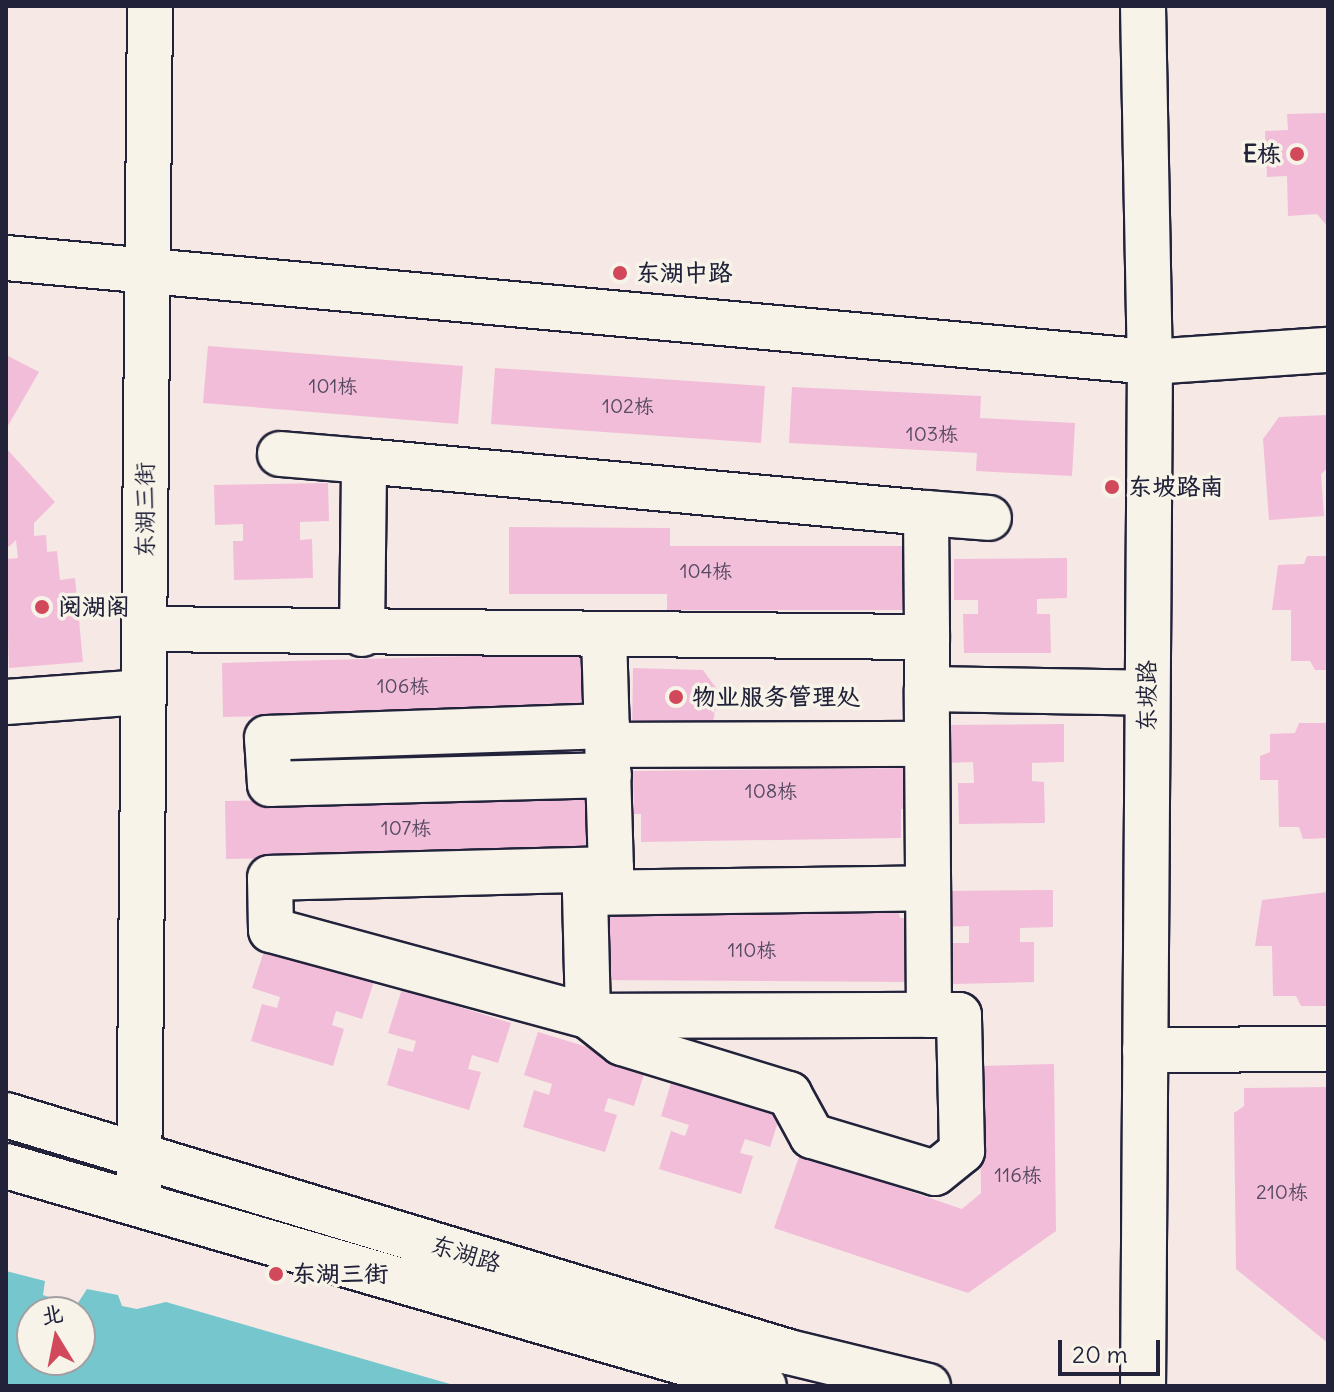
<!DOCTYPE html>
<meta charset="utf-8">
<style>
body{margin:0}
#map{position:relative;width:1334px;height:1392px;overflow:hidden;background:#f6e8e5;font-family:Delius,"LXGW WenKai TC",sans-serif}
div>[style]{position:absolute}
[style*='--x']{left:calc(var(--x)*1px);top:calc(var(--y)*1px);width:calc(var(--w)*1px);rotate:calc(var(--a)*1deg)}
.water>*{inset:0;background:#76c7cd}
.building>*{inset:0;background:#f2bdd9}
.roads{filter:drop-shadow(2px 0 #22223b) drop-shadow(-2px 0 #22223b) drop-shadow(0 2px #22223b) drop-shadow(0 -2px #22223b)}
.minor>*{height:44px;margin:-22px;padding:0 22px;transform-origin:22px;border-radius:22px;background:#f7f3e8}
.major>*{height:44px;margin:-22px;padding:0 22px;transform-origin:22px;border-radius:22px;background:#f7f3e8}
.dots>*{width:22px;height:22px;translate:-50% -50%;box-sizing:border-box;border:4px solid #f7f3e8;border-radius:50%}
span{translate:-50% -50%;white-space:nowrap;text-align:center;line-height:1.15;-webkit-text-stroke:7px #f7f3e8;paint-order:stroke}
.number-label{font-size:20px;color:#564962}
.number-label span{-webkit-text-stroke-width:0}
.poi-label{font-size:24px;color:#22223b;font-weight:700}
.right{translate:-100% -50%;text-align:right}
.left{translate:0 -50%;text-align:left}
.street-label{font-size:24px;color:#22223b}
.frame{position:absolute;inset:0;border:8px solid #22223b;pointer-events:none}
.north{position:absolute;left:16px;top:1296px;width:80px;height:80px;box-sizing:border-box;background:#f7f3e8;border:2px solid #a29fa3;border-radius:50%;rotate:350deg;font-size:22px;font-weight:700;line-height:32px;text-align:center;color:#22223b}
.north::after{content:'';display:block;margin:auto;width:28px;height:36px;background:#d1495b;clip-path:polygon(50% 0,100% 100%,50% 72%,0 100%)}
.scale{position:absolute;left:1058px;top:1340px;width:102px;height:36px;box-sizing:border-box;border:4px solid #22223b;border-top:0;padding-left:10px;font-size:24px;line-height:28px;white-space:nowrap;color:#22223b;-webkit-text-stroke:6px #f7f3e8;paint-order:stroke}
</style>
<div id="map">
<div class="water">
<div style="clip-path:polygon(evenodd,6px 1271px,45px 1281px,43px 1295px,76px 1306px,87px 1289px,118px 1295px,122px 1306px,137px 1309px,166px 1302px,457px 1386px,6px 1386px,6px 1271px,32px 1312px,80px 1312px,80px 1360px,32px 1360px,32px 1312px)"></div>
</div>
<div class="building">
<div style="clip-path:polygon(1328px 113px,1328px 227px,1317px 214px,1288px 216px,1287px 176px,1267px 177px,1265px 131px,1288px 130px,1287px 114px)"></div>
<div style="clip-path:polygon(208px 346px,463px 366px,458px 424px,203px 403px)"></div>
<div style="clip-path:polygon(6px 355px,39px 372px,6px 429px)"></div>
<div style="clip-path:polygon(495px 368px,765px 386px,761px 443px,491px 424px)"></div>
<div style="clip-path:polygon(792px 387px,981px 396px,980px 418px,1075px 423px,1072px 476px,976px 471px,977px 453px,789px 443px)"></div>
<div style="clip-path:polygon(1328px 415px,1328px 468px,1321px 474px,1324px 516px,1269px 520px,1263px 439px,1279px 417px)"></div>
<div style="clip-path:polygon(6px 448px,55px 502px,34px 523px,34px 536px,46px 535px,47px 552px,57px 551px,60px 580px,75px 578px,83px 662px,9px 668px,6px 559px,18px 558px,16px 540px,9px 547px,6px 543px)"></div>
<div style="clip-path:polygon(328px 483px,329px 521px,300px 522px,300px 540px,312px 539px,313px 578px,234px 580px,233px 541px,243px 541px,243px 524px,215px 525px,214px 485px)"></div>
<div style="clip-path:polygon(509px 527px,670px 528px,670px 546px,904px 546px,904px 610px,667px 610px,667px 594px,509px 594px)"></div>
<div style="clip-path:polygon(1307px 556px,1328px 556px,1328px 670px,1315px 670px,1310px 661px,1291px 661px,1291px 610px,1272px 610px,1278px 565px,1304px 564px)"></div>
<div style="clip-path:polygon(1067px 558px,1067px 598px,1037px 599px,1037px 614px,1050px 614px,1051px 653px,964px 653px,963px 614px,978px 614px,978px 600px,954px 600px,954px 559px)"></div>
<div style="clip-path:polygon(583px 653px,584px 708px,223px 717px,222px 663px)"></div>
<div style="clip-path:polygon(633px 668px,703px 670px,719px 692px,713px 722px,702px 734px,632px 732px)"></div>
<div style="clip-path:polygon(1299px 723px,1328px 723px,1328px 838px,1303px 839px,1299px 827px,1279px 827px,1278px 780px,1260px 780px,1260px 756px,1270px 752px,1270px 734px,1295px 733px)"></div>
<div style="clip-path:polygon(1064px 724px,1064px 762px,1032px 763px,1032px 781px,1044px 782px,1045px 823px,959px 824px,958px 783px,974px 783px,973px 762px,944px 763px,943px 725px)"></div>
<div style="clip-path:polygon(909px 768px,909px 809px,901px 809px,901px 838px,641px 842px,641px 814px,634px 814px,633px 771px)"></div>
<div style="clip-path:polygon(587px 795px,588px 853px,226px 859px,225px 801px)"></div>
<div style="clip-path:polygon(1053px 890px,1053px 927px,1020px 928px,1020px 942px,1034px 942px,1034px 982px,952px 984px,951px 943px,969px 943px,969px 926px,943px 927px,943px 891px)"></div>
<div style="clip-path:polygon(1328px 892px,1328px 1006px,1301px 1006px,1296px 996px,1273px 996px,1272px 946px,1255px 946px,1262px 900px)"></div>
<div style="clip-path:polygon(898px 908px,900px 918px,909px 918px,909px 982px,595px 980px,596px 917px,610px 909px)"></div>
<div style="clip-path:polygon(266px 945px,375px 978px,362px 1019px,336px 1011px,332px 1025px,344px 1029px,333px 1066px,251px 1041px,262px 1004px,277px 1008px,280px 997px,252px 988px)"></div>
<div style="clip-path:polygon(402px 989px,511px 1023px,498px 1063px,472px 1055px,468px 1069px,481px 1072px,469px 1110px,387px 1085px,398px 1048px,413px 1052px,416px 1041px,388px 1033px)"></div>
<div style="clip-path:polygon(538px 1032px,647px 1065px,634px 1106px,608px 1098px,604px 1111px,617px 1115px,605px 1152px,523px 1127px,534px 1090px,549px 1095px,552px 1084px,524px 1075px)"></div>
<div style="clip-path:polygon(1054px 1064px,1056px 1231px,968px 1293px,774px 1228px,800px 1154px,962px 1209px,981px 1193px,979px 1066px)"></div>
<div style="clip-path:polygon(674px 1073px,783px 1106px,770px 1147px,745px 1139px,740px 1153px,753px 1156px,741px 1194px,659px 1169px,671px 1131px,685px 1136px,689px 1125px,661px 1116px)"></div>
<div style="clip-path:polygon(1328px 1087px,1328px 1343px,1236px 1269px,1234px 1113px,1244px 1106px,1244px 1088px)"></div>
</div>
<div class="roads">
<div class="minor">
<div style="--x:1143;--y:6;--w:356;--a:88.9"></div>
<div style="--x:1150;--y:362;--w:1024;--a:90.39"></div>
<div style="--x:6;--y:258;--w:1149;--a:5.19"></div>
<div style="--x:1150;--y:362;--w:178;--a:-3.9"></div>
<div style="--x:280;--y:454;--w:84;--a:4.8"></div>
<div style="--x:926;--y:513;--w:63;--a:4.5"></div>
<div style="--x:144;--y:629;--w:783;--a:0.59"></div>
<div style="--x:927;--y:637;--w:52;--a:90"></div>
<div style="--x:927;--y:689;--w:220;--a:1"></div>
<div style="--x:362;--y:634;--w:173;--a:-89.3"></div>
<div style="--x:364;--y:461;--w:564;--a:5.29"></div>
<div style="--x:926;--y:513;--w:124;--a:89.5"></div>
<div style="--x:604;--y:635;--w:234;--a:88.3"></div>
<div style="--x:611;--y:869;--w:35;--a:137"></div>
<div style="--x:585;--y:893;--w:123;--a:88.6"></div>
<div style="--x:588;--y:1016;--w:341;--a:-0.2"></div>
<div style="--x:6;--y:702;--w:137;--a:-4.2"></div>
<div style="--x:607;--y:726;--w:340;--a:178"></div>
<div style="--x:267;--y:738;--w:46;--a:86.3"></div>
<div style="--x:270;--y:784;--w:339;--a:-1.5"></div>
<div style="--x:608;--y:745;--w:319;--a:-0.2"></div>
<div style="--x:611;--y:869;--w:341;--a:178.5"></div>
<div style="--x:270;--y:878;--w:52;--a:88.9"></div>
<div style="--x:271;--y:930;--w:328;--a:15.2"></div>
<div style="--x:588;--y:1016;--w:43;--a:38.5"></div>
<div style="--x:622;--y:1043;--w:175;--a:17"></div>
<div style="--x:789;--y:1094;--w:48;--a:61.3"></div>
<div style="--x:812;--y:1136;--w:128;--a:16.7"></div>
<div style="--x:935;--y:1173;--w:35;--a:-39"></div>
<div style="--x:962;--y:1151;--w:136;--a:-91.3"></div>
<div style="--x:959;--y:1015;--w:30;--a:180"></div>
<div style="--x:929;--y:1015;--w:326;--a:-90.4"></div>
<div style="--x:585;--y:893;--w:343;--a:-0.8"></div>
<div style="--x:1145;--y:1050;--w:183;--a:-0.3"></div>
<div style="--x:139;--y:1192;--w:1186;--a:-89.47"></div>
</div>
<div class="major">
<div style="--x:6;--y:1115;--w:818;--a:16.84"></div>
<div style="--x:789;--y:1352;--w:143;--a:13.7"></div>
<div style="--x:6;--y:1166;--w:789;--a:16.18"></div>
</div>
</div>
<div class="dots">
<div style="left:1297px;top:154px;background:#d1495b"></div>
<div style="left:620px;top:273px;background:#d1495b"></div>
<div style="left:1112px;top:487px;background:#d1495b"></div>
<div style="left:42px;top:607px;background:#d1495b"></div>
<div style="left:676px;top:697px;background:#d1495b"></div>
<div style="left:276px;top:1274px;background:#d1495b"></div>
</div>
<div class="number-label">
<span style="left:333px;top:385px">101栋</span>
<span style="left:628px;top:405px">102栋</span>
<span style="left:932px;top:433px">103栋</span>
<span style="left:706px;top:570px">104栋</span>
<span style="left:403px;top:685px">106栋</span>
<span style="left:771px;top:790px">108栋</span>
<span style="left:406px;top:827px">107栋</span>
<span style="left:752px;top:949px">110栋</span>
<span style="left:1018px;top:1174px">116栋</span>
<span style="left:1282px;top:1191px">210栋</span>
</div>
<div class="poi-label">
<span class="right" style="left:1281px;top:154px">E栋</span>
<span class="left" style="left:636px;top:273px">东湖中路</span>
<span class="left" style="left:1128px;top:487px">东坡路南</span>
<span class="left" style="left:58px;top:607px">阅湖阁</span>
<span class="left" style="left:692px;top:697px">物业服务管理处</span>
<span class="left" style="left:292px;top:1274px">东湖三街</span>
</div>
<div class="street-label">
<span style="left:145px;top:510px;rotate:-90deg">东湖三街</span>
<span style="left:1147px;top:696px;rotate:-90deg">东坡路</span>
<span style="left:466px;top:1254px;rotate:17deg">东湖路</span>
</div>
<div class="frame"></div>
<div class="north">北</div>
<div class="scale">20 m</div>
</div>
